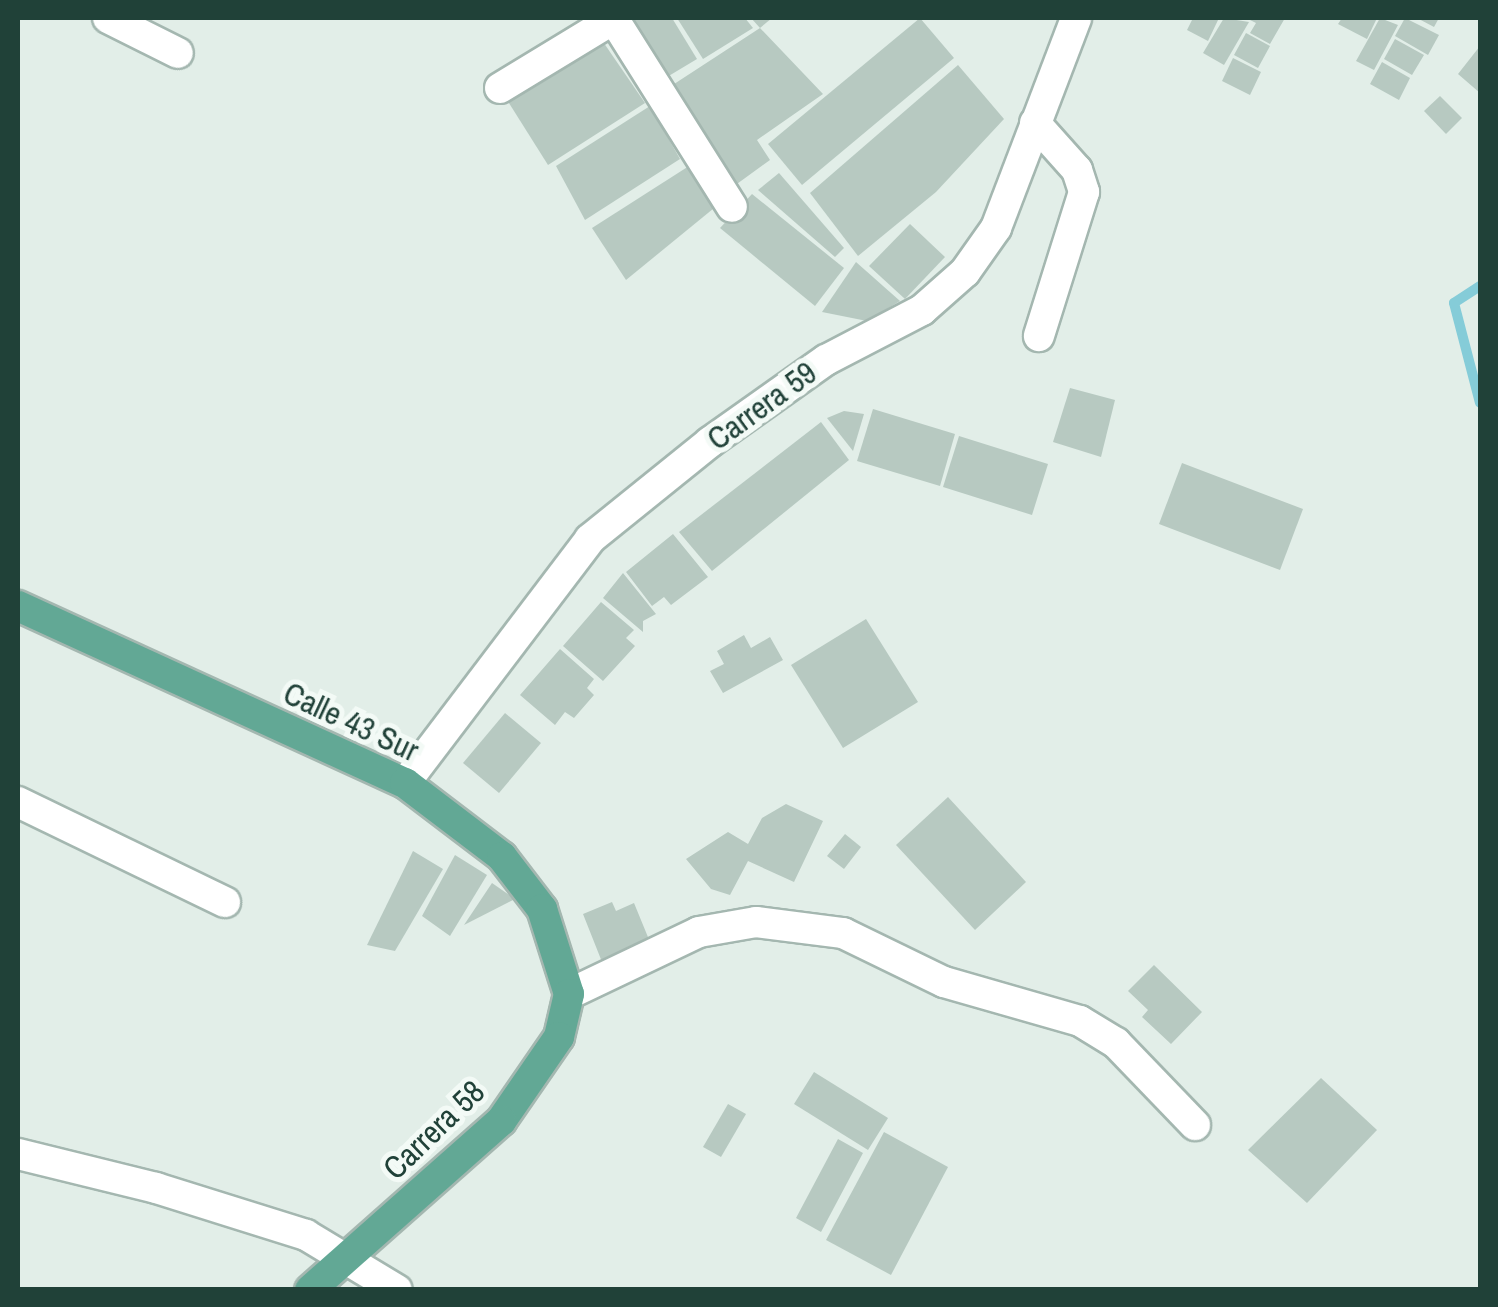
<!DOCTYPE html>
<style>
body{margin:0}
#map{position:relative;width:1498px;height:1307px;overflow:hidden;background:#e2eee8;font-family:"Archivo Narrow",sans-serif}
div>[style]{position:absolute}
[style*='--x']{left:calc(var(--x)*1px);top:calc(var(--y)*1px);width:calc(var(--w)*1px);rotate:calc(var(--a)*1deg)}
.stream>*{height:10px;margin:-5px;padding:0 5px;transform-origin:5px;border-radius:5px;background:#85ccd8}
.building>*{inset:0;background:#b7c9c1}
.roads{filter:drop-shadow(2px 0 #a4b7b0) drop-shadow(-2px 0 #a4b7b0) drop-shadow(0 2px #a4b7b0) drop-shadow(0 -2px #a4b7b0)}
.minor>*{height:30px;margin:-15px;padding:0 15px;transform-origin:15px;border-radius:15px;background:#fff}
.major>*{height:30px;margin:-15px;padding:0 15px;transform-origin:15px;border-radius:15px;background:#62a895}
span{translate:-50% -50%;white-space:nowrap;text-align:center;line-height:1.15;-webkit-text-stroke:10px #f3faf6;paint-order:stroke}
.street-label{font-size:32px;color:#204138}
.frame{position:absolute;inset:0;border:20px solid #204138;pointer-events:none}
</style>
<div id="map">
<div class="stream">
<div style="--x:1480;--y:286;--w:31;--a:147"></div>
<div style="--x:1454;--y:303;--w:103;--a:75.4"></div>
</div>
<div class="building">
<div style="clip-path:polygon(622px 18px,672px 18px,697px 59px,657px 83px)"></div>
<div style="clip-path:polygon(677px 18px,745px 18px,753px 28px,703px 59px)"></div>
<div style="clip-path:polygon(751px 18px,772px 18px,760px 28px)"></div>
<div style="clip-path:polygon(920px 18px,954px 58px,802px 185px,768px 144px)"></div>
<div style="clip-path:polygon(1193px 18px,1219px 18px,1208px 41px,1187px 30px)"></div>
<div style="clip-path:polygon(1224px 18px,1249px 22px,1224px 65px,1203px 53px)"></div>
<div style="clip-path:polygon(1246px 18px,1285px 18px,1270px 44px,1250px 33px,1256px 23px)"></div>
<div style="clip-path:polygon(1342px 18px,1377px 18px,1367px 39px,1338px 24px)"></div>
<div style="clip-path:polygon(1380px 18px,1398px 25px,1374px 70px,1356px 61px)"></div>
<div style="clip-path:polygon(1405px 18px,1439px 35px,1428px 55px,1395px 36px)"></div>
<div style="clip-path:polygon(1417px 18px,1439px 18px,1434px 27px)"></div>
<div style="clip-path:polygon(760px 28px,823px 94px,757px 140px,770px 160px,730px 189px,668px 88px)"></div>
<div style="clip-path:polygon(597px 33px,645px 103px,548px 165px,502px 92px)"></div>
<div style="clip-path:polygon(1246px 33px,1270px 46px,1258px 68px,1234px 55px)"></div>
<div style="clip-path:polygon(1395px 39px,1424px 55px,1412px 75px,1384px 59px)"></div>
<div style="clip-path:polygon(1480px 46px,1480px 93px,1458px 74px)"></div>
<div style="clip-path:polygon(1233px 58px,1261px 72px,1250px 95px,1222px 81px)"></div>
<div style="clip-path:polygon(1382px 62px,1410px 78px,1399px 100px,1370px 84px)"></div>
<div style="clip-path:polygon(958px 65px,1004px 119px,936px 192px,858px 256px,810px 193px)"></div>
<div style="clip-path:polygon(1440px 96px,1462px 118px,1446px 134px,1424px 111px)"></div>
<div style="clip-path:polygon(650px 106px,680px 159px,585px 220px,556px 166px)"></div>
<div style="clip-path:polygon(689px 166px,719px 204px,626px 280px,592px 228px)"></div>
<div style="clip-path:polygon(779px 173px,844px 248px,835px 257px,758px 190px)"></div>
<div style="clip-path:polygon(752px 194px,844px 268px,815px 306px,720px 228px)"></div>
<div style="clip-path:polygon(910px 224px,945px 257px,905px 299px,869px 266px)"></div>
<div style="clip-path:polygon(856px 262px,900px 301px,867px 321px,822px 312px)"></div>
<div style="clip-path:polygon(1070px 388px,1115px 400px,1101px 457px,1053px 442px)"></div>
<div style="clip-path:polygon(873px 409px,955px 434px,940px 486px,857px 461px)"></div>
<div style="clip-path:polygon(844px 411px,864px 414px,853px 451px,827px 418px)"></div>
<div style="clip-path:polygon(821px 422px,849px 460px,712px 571px,679px 532px)"></div>
<div style="clip-path:polygon(959px 436px,1048px 464px,1032px 515px,943px 487px)"></div>
<div style="clip-path:polygon(1182px 463px,1303px 509px,1280px 570px,1159px 524px)"></div>
<div style="clip-path:polygon(673px 534px,708px 577px,671px 605px,664px 597px,652px 606px,626px 572px)"></div>
<div style="clip-path:polygon(623px 573px,656px 614px,643px 621px,643px 632px,603px 598px)"></div>
<div style="clip-path:polygon(601px 602px,634px 630px,626px 638px,635px 646px,603px 681px,563px 646px)"></div>
<div style="clip-path:polygon(866px 619px,918px 702px,843px 748px,791px 665px)"></div>
<div style="clip-path:polygon(744px 635px,751px 648px,770px 637px,783px 660px,723px 693px,710px 671px,724px 664px,717px 651px)"></div>
<div style="clip-path:polygon(560px 649px,594px 679px,587px 688px,594px 695px,574px 718px,565px 712px,555px 725px,520px 695px)"></div>
<div style="clip-path:polygon(505px 713px,541px 743px,499px 793px,463px 763px)"></div>
<div style="clip-path:polygon(948px 797px,1026px 882px,975px 930px,896px 845px)"></div>
<div style="clip-path:polygon(786px 804px,823px 821px,794px 882px,748px 861px,730px 895px,711px 889px,686px 859px,728px 832px,748px 844px,762px 818px)"></div>
<div style="clip-path:polygon(845px 834px,861px 847px,844px 869px,827px 856px)"></div>
<div style="clip-path:polygon(413px 851px,443px 869px,395px 951px,367px 945px)"></div>
<div style="clip-path:polygon(455px 855px,487px 875px,450px 936px,422px 916px)"></div>
<div style="clip-path:polygon(492px 883px,515px 899px,464px 925px)"></div>
<div style="clip-path:polygon(612px 902px,616px 911px,634px 903px,650px 942px,602px 962px,583px 914px)"></div>
<div style="clip-path:polygon(1154px 965px,1202px 1012px,1171px 1044px,1142px 1017px,1148px 1010px,1128px 991px)"></div>
<div style="clip-path:polygon(814px 1072px,888px 1118px,868px 1150px,794px 1104px)"></div>
<div style="clip-path:polygon(1321px 1078px,1377px 1130px,1307px 1203px,1248px 1150px)"></div>
<div style="clip-path:polygon(728px 1104px,746px 1114px,721px 1157px,703px 1147px)"></div>
<div style="clip-path:polygon(884px 1132px,948px 1167px,891px 1275px,826px 1240px)"></div>
<div style="clip-path:polygon(838px 1139px,863px 1153px,821px 1232px,796px 1218px)"></div>
</div>
<div class="roads">
<div class="minor">
<div style="--x:108;--y:18;--w:78;--a:26.6"></div>
<div style="--x:613;--y:18;--w:223;--a:57.8"></div>
<div style="--x:500;--y:88;--w:131;--a:-31.3"></div>
<div style="--x:1035;--y:123;--w:63;--a:48.2"></div>
<div style="--x:1077;--y:170;--w:23;--a:72"></div>
<div style="--x:1084;--y:192;--w:151;--a:107.4"></div>
<div style="--x:405;--y:783;--w:306;--a:-52.8"></div>
<div style="--x:590;--y:539;--w:154;--a:-38.9"></div>
<div style="--x:710;--y:442;--w:142;--a:-35.3"></div>
<div style="--x:826;--y:360;--w:108;--a:-27.5"></div>
<div style="--x:922;--y:310;--w:57;--a:-41.5"></div>
<div style="--x:965;--y:272;--w:54;--a:-54.8"></div>
<div style="--x:996;--y:228;--w:225;--a:-69.1"></div>
<div style="--x:18;--y:802;--w:230;--a:25.8"></div>
<div style="--x:569;--y:994;--w:144;--a:-25.5"></div>
<div style="--x:699;--y:932;--w:58;--a:-10"></div>
<div style="--x:756;--y:922;--w:88;--a:7.2"></div>
<div style="--x:843;--y:933;--w:112;--a:25.9"></div>
<div style="--x:944;--y:982;--w:141;--a:16"></div>
<div style="--x:1080;--y:1021;--w:42;--a:31.4"></div>
<div style="--x:1116;--y:1043;--w:114;--a:46.1"></div>
<div style="--x:18;--y:1154;--w:142;--a:13.8"></div>
<div style="--x:156;--y:1188;--w:157;--a:17.4"></div>
<div style="--x:306;--y:1235;--w:106;--a:31.1"></div>
</div>
<div class="major">
<div style="--x:18;--y:606;--w:426;--a:24.6"></div>
<div style="--x:405;--y:783;--w:122;--a:37.3"></div>
<div style="--x:502;--y:857;--w:66;--a:52.4"></div>
<div style="--x:542;--y:909;--w:89;--a:72.4"></div>
<div style="--x:569;--y:994;--w:44;--a:103.1"></div>
<div style="--x:559;--y:1037;--w:102;--a:124.6"></div>
<div style="--x:501;--y:1121;--w:255;--a:138.5"></div>
</div>
</div>
<div class="street-label">
<span style="left:762px;top:406px;rotate:-36deg">Carrera 59</span>
<span style="left:351px;top:722px;rotate:25deg">Calle 43 Sur</span>
<span style="left:434px;top:1130px;rotate:-44deg">Carrera 58</span>
</div>
<div class="frame"></div>
</div>
